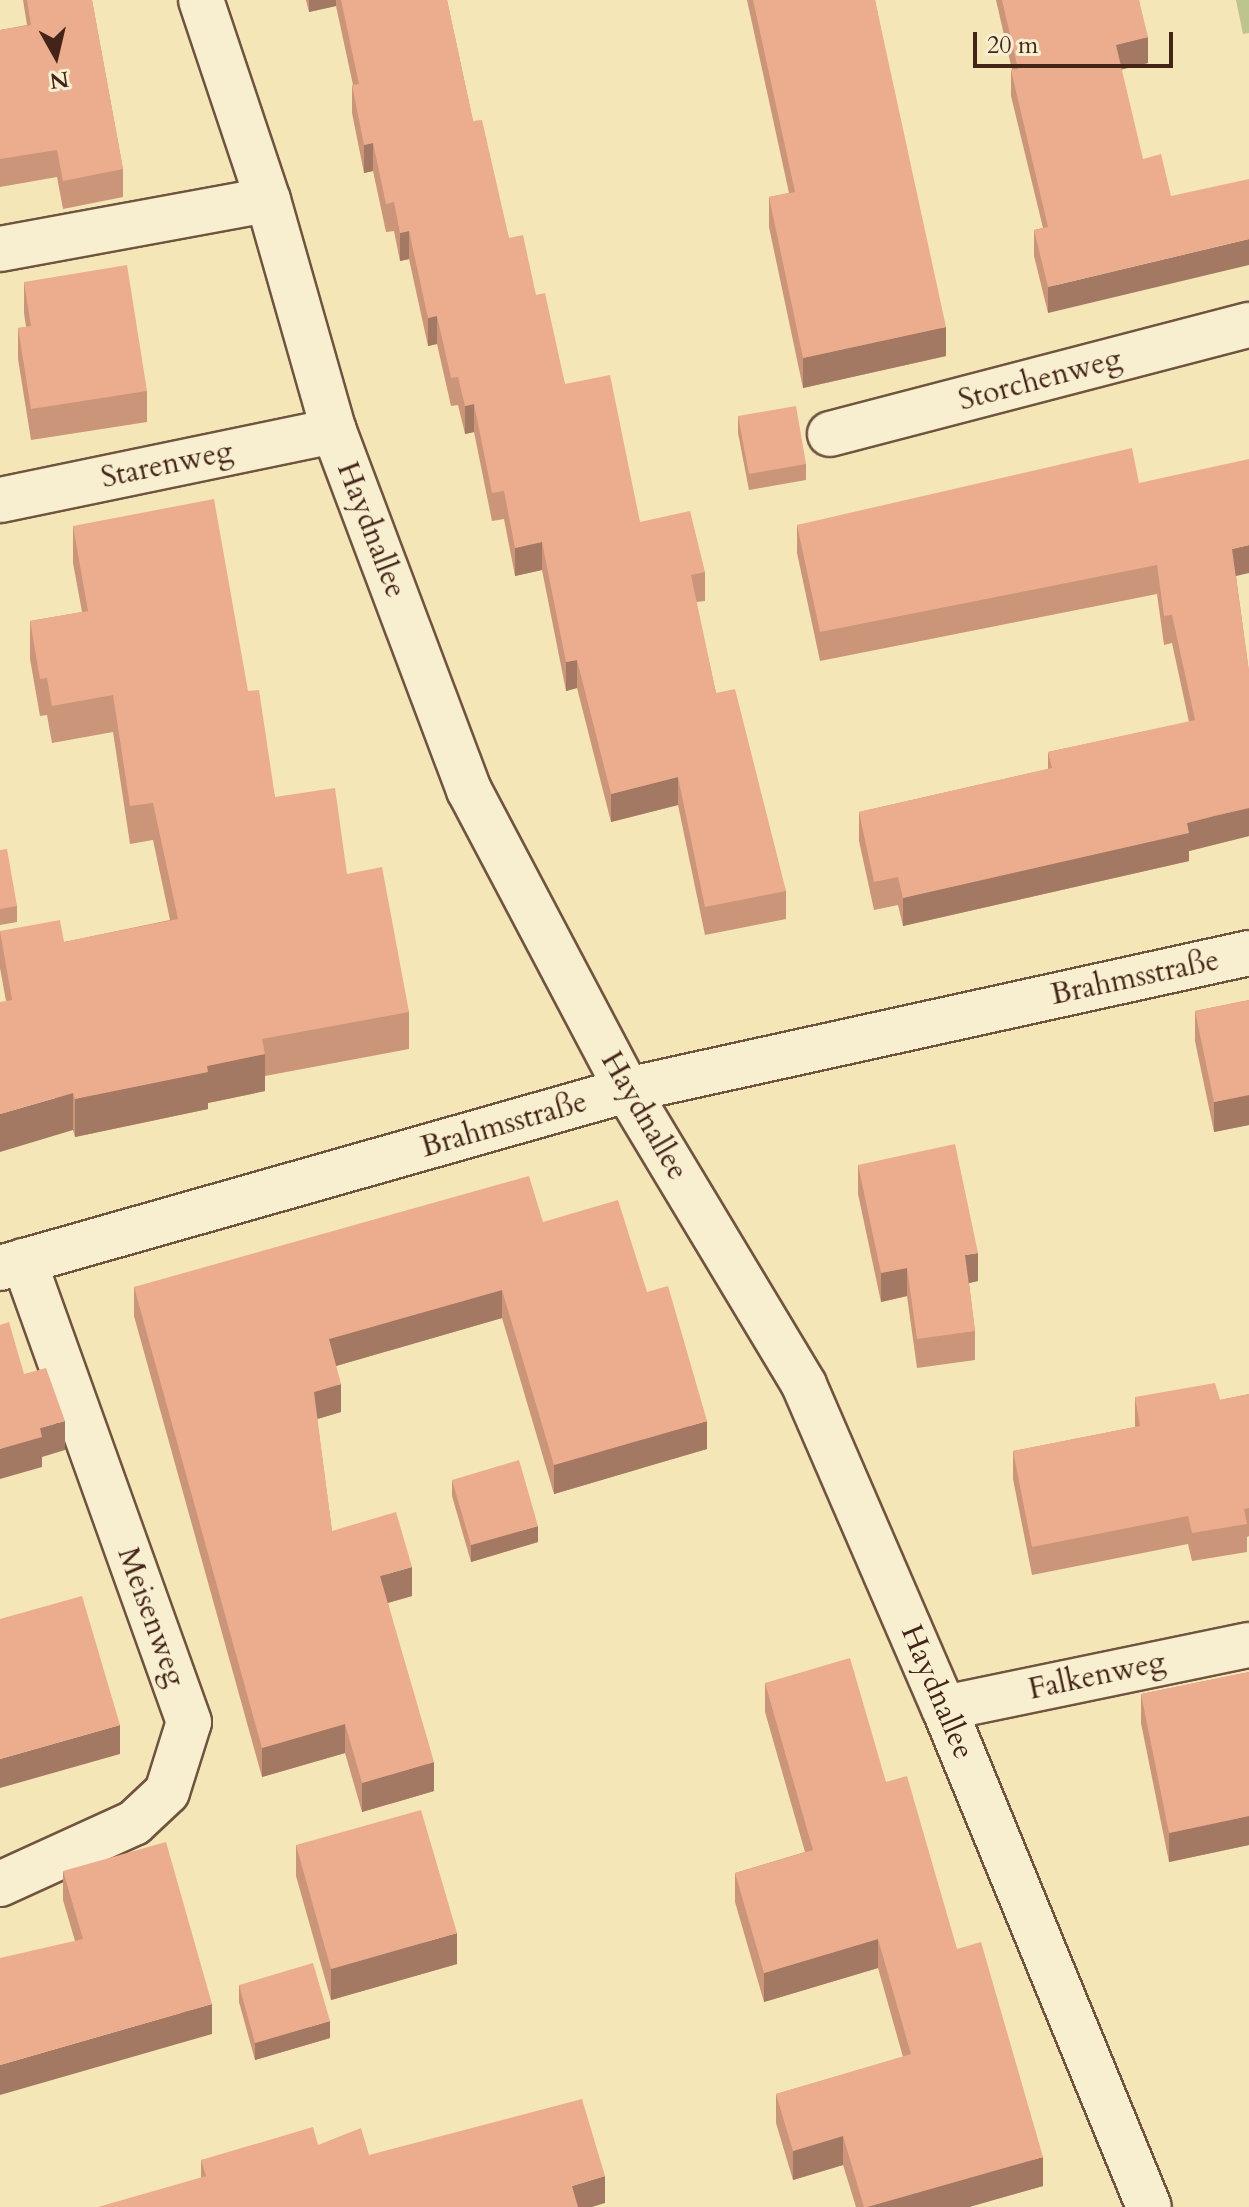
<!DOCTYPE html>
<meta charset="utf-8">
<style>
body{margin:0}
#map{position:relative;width:1249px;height:2207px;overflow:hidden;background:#f5e6b7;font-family:Cardo,serif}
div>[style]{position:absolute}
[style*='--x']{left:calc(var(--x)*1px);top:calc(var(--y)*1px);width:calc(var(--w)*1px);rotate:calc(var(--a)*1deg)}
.green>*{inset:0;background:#bdc48d}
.roads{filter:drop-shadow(2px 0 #705440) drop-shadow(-2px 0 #705440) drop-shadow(0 2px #705440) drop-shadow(0 -2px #705440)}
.minor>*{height:44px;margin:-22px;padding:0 22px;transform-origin:22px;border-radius:22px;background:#f8efd0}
.wall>*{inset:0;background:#ca9579}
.shaded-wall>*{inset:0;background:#a47963}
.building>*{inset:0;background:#ebad8d}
span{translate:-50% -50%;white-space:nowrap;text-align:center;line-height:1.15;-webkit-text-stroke:6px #f8efd0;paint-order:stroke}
.street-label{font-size:30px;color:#442318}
.north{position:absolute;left:16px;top:16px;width:80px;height:80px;-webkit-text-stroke:6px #f8efd0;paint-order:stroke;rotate:172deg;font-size:22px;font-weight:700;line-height:32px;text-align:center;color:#442318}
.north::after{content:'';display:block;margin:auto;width:28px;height:36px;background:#442318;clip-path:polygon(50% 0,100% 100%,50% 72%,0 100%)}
.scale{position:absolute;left:973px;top:32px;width:200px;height:36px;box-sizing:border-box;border:4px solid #442318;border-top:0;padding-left:10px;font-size:24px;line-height:28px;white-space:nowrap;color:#442318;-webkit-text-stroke:6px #f8efd0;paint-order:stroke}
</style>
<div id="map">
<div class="green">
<div style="clip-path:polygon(1236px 0,1249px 0,1249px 33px,1243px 34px)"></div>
</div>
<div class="roads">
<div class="minor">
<div style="--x:201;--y:0;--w:211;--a:71.5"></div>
<div style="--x:268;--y:200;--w:240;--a:74.1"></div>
<div style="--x:334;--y:431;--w:384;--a:69.4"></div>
<div style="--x:469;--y:790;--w:339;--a:62.2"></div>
<div style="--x:627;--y:1090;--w:344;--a:59"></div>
<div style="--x:804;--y:1385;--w:352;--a:66.6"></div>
<div style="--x:944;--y:1708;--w:539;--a:67.67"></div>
<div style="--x:0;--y:249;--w:272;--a:-10.4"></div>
<div style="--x:830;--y:434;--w:433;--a:-14.6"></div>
<div style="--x:0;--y:500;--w:341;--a:-11.7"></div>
<div style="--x:0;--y:1268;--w:652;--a:-15.85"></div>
<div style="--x:627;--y:1090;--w:637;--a:-12.42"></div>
<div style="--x:944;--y:1708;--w:311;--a:-11.7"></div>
<div style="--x:0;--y:1884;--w:147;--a:-24.5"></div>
<div style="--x:134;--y:1823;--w:45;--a:-43.2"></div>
<div style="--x:167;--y:1792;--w:73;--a:-72.6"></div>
<div style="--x:189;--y:1722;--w:490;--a:-109.7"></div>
</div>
</div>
<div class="wall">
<div style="clip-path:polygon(23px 0,92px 0,123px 169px,123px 197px,63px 209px,57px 177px,0 187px,0 30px,27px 25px)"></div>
<div style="clip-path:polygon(306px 0,447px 0,473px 121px,509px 238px,536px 295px,565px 384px,640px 522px,705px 572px,705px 601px,696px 602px,716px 693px,786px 891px,786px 919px,705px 935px,678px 805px,611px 822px,577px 688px,566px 691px,542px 570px,515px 576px,504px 519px,492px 521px,474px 432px,465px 434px,458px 405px,451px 406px,437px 344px,428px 346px,409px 259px,400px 261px,394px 231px,386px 232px,373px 171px,364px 173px,352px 113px,352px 85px,353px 85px,336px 6px,309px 12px)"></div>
<div style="clip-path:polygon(747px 0,875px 0,946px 356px,803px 388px,769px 227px,769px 197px,789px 193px)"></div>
<div style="clip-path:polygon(996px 0,1139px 0,1148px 63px,1122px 69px,1048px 313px,1034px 256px,1034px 230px,1043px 228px,1011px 96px,1011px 70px,1012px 70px)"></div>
<div style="clip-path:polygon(24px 282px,147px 391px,147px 422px,31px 440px,18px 359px,18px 328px,26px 327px,24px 313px)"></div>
<div style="clip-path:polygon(738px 416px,806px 464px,806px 480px,749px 490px,738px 433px)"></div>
<div style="clip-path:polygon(1139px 483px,1236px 576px,1249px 672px,1249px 836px,1189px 851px,1189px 861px,903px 926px,898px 905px,874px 910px,859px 841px,859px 812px,1048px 769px,1048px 752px,1189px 722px,1172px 643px,1164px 645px,1157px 594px,820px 661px,797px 553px,797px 525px)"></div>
<div style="clip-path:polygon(73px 526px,248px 691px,275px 797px,347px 874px,409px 1012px,409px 1049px,265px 1076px,265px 1091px,208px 1103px,208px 1109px,75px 1137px,73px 1130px,6px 1001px,0 968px,0 931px,64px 942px,170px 920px,153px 840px,130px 844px,113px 732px,52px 743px,47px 715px,40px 716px,30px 659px,30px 621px,82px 612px,73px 563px)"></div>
<div style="clip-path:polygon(0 850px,17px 906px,17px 922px,0 925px)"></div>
<div style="clip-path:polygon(1249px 1000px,1249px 1125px,1214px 1132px,1195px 1041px,1195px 1011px)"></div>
<div style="clip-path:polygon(858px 1165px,978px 1281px,969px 1283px,975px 1331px,975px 1360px,917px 1368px,907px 1296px,881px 1302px,858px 1194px)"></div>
<div style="clip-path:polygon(543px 1222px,707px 1449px,554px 1494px,502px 1318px,336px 1366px,341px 1412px,317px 1419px,332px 1531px,412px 1596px,388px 1603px,434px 1791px,362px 1812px,345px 1753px,262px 1777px,134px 1316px,134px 1287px)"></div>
<div style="clip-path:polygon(1249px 1394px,1249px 1536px,1247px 1537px,1247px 1552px,1192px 1561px,1188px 1544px,1032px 1575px,1013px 1479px,1013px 1451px,1135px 1427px,1135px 1397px,1220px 1400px)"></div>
<div style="clip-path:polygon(452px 1480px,538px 1542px,471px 1562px,452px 1496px)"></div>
<div style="clip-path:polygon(1249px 1672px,1249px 1845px,1169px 1862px,1141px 1723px,1141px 1694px)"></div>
<div style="clip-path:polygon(765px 1683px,886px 1782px,957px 1949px,1043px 2186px,969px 2207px,856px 2207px,843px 2165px,793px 2180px,776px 2123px,776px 2094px,903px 2057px,878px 1968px,764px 2002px,735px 1902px,735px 1873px,805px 1852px,765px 1712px)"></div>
<div style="clip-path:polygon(296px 1845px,457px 1964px,331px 2000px,296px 1876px)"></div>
<div style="clip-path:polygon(63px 1871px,212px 2034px,75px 1941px,63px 1900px)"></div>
<div style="clip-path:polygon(239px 1985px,330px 2038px,255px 2060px,239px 2002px)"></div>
<div style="clip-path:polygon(318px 2145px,369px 2155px,605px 2203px,201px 2178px,201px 2160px)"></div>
</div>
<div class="shaded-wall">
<div style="clip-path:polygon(309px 0,336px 0,336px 6px,309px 12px)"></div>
<div style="clip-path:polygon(1148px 37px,1148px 63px,1116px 71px,1116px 45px)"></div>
<div style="clip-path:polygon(373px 143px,373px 171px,364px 173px,364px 145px)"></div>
<div style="clip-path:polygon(409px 231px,409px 259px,400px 261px,400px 233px)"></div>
<div style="clip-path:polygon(1249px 239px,1249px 265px,1048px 313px,1048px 287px)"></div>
<div style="clip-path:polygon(437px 316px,437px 344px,428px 346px,428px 318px)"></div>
<div style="clip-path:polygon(946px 327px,946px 356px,803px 388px,803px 358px)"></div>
<div style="clip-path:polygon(474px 404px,474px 432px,465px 434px,465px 406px)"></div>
<div style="clip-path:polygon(542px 542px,542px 570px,515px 576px,515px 548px)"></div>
<div style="clip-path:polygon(1249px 545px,1249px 573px,1232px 577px,1232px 549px)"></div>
<div style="clip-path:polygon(577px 660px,577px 688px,566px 691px,566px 662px)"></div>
<div style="clip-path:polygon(678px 777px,678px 805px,611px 822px,611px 794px)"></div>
<div style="clip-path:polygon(1249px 808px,1249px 836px,1189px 851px,1189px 861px,903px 926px,903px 898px,1214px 816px)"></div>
<div style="clip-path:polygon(265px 1054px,265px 1091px,208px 1103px,208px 1109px,75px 1137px,75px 1099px,207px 1066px)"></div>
<div style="clip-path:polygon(73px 1093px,73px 1130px,0 1152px,0 1114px)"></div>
<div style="clip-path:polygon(1249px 1095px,1249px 1125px,1214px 1132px,1214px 1102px)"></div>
<div style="clip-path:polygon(978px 1253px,978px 1281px,965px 1284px,965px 1255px)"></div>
<div style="clip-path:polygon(907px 1268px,907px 1296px,881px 1302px,881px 1273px)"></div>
<div style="clip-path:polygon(502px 1290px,502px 1318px,329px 1368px,329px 1339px)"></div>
<div style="clip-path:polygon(341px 1384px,341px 1412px,314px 1420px,314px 1392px)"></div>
<div style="clip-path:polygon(65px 1421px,65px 1450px,42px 1457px,42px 1467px,0 1479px,0 1449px,40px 1428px)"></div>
<div style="clip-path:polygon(707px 1421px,707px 1449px,554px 1494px,554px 1465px)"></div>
<div style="clip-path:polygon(538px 1526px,538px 1542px,471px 1562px,471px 1545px)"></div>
<div style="clip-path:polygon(412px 1567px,412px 1596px,380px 1605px,380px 1576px)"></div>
<div style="clip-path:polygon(345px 1724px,345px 1753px,262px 1777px,262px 1748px)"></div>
<div style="clip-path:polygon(120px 1725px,120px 1754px,0 1788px,0 1759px)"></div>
<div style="clip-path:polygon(434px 1762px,434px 1791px,362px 1812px,362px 1783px)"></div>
<div style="clip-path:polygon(1249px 1816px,1249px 1845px,1169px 1862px,1169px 1833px)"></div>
<div style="clip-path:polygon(457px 1933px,457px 1964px,331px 2000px,331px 1969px)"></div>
<div style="clip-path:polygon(878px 1939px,878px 1968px,764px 2002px,764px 1973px)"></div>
<div style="clip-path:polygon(212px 2004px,212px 2034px,0 2095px,0 2065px)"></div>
<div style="clip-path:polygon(330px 2021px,330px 2038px,255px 2060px,255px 2043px)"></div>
<div style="clip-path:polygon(843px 2136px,843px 2165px,793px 2180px,793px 2151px)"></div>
<div style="clip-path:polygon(1043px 2157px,1043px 2186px,969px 2207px,867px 2207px)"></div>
<div style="clip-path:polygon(605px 2176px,605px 2203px,592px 2207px,572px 2207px,572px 2186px)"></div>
</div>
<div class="building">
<div style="clip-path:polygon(27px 0,92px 0,123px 169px,63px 181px,57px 150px,0 159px,0 30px,31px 25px)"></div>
<div style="clip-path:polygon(341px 0,447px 0,473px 121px,482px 120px,509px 238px,523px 235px,536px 295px,545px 293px,565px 384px,610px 375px,640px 522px,690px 511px,705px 572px,691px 575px,716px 693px,735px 689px,786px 891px,705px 907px,678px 777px,611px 794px,577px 660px,566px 662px,542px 542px,515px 548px,504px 491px,492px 493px,474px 404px,465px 406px,458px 377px,451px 378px,437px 316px,428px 318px,409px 231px,400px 233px,394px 202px,386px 204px,373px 143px,364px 145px,352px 85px,359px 84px)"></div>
<div style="clip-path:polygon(753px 0,875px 0,946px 327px,803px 358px,769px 197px,795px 192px)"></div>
<div style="clip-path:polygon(1002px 0,1139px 0,1148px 37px,1116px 45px,1143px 159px,1161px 154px,1171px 196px,1249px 179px,1249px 239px,1048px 287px,1034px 230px,1048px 227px,1011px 70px,1018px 69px)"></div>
<div style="clip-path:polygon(127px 265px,147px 391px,31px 409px,18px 328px,31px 326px,24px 282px)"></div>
<div style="clip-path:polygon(796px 406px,806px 464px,749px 474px,738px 416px)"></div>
<div style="clip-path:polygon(1132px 448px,1139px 483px,1249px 459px,1249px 545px,1232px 549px,1249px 672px,1249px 808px,1214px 816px,1187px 823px,1189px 833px,903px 898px,898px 877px,874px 882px,859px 812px,1052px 768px,1048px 752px,1195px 720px,1172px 615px,1164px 616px,1157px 565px,820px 632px,797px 525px)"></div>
<div style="clip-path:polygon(214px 499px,248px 691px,259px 690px,275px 797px,335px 788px,347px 874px,382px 867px,409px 1012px,262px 1039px,265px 1054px,207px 1066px,208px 1072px,75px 1099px,73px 1093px,0 1114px,0 1002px,12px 1000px,0 931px,60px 920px,64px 942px,178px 919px,153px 803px,130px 806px,113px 695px,52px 706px,47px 678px,40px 679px,30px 621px,88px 611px,73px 526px)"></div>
<div style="clip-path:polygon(7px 849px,17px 906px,0 909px,0 850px)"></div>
<div style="clip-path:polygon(1249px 1000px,1249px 1095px,1214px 1102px,1195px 1011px)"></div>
<div style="clip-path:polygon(955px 1144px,978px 1253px,965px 1255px,975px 1331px,917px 1339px,907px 1268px,881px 1273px,858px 1165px)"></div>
<div style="clip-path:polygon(529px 1176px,543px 1222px,618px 1200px,647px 1292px,668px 1286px,707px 1421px,554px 1465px,502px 1290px,329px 1339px,341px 1384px,314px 1392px,332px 1531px,396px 1512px,412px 1567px,380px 1576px,434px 1762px,362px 1783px,345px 1724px,262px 1748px,134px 1287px)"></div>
<div style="clip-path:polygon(9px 1322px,24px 1374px,46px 1368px,65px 1421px,40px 1428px,42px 1437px,0 1449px,0 1325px)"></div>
<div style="clip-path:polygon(1215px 1383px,1220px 1400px,1249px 1394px,1249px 1508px,1244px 1509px,1247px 1524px,1192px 1533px,1188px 1516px,1032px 1547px,1013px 1451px,1140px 1426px,1135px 1397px)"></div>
<div style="clip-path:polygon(519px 1460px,538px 1526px,471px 1545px,452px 1480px)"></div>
<div style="clip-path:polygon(82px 1596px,120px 1725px,0 1759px,0 1619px)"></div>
<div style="clip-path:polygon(850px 1658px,886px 1782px,907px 1776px,957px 1949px,981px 1942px,1043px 2157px,867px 2207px,864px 2207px,843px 2136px,793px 2151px,776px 2094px,911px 2054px,878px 1939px,764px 1973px,735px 1873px,813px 1850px,765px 1683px)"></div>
<div style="clip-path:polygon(1249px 1672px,1249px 1816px,1169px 1833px,1141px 1694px)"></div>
<div style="clip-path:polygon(421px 1810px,457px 1933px,331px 1969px,296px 1845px)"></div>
<div style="clip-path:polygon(166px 1842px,212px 2004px,0 2065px,0 1958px,83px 1939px,63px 1871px)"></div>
<div style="clip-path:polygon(313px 1963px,330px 2021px,255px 2043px,239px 1985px)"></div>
<div style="clip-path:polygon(582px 2099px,605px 2176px,572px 2186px,578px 2207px,98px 2207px,206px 2176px,201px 2160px,313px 2127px,318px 2145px,361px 2128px,369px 2155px)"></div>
</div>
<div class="street-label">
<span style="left:1040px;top:380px;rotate:-15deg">Storchenweg</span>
<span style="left:167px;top:465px;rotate:-12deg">Starenweg</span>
<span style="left:371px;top:530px;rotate:69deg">Haydnallee</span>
<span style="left:1135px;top:978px;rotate:-12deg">Brahmsstraße</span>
<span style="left:644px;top:1116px;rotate:60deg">Haydnallee</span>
<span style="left:504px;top:1125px;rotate:-16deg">Brahmsstraße</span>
<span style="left:151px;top:1617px;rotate:70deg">Meisenweg</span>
<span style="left:1097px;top:1676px;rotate:-12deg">Falkenweg</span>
<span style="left:937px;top:1692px;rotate:67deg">Haydnallee</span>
</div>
<div class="north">N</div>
<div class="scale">20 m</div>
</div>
